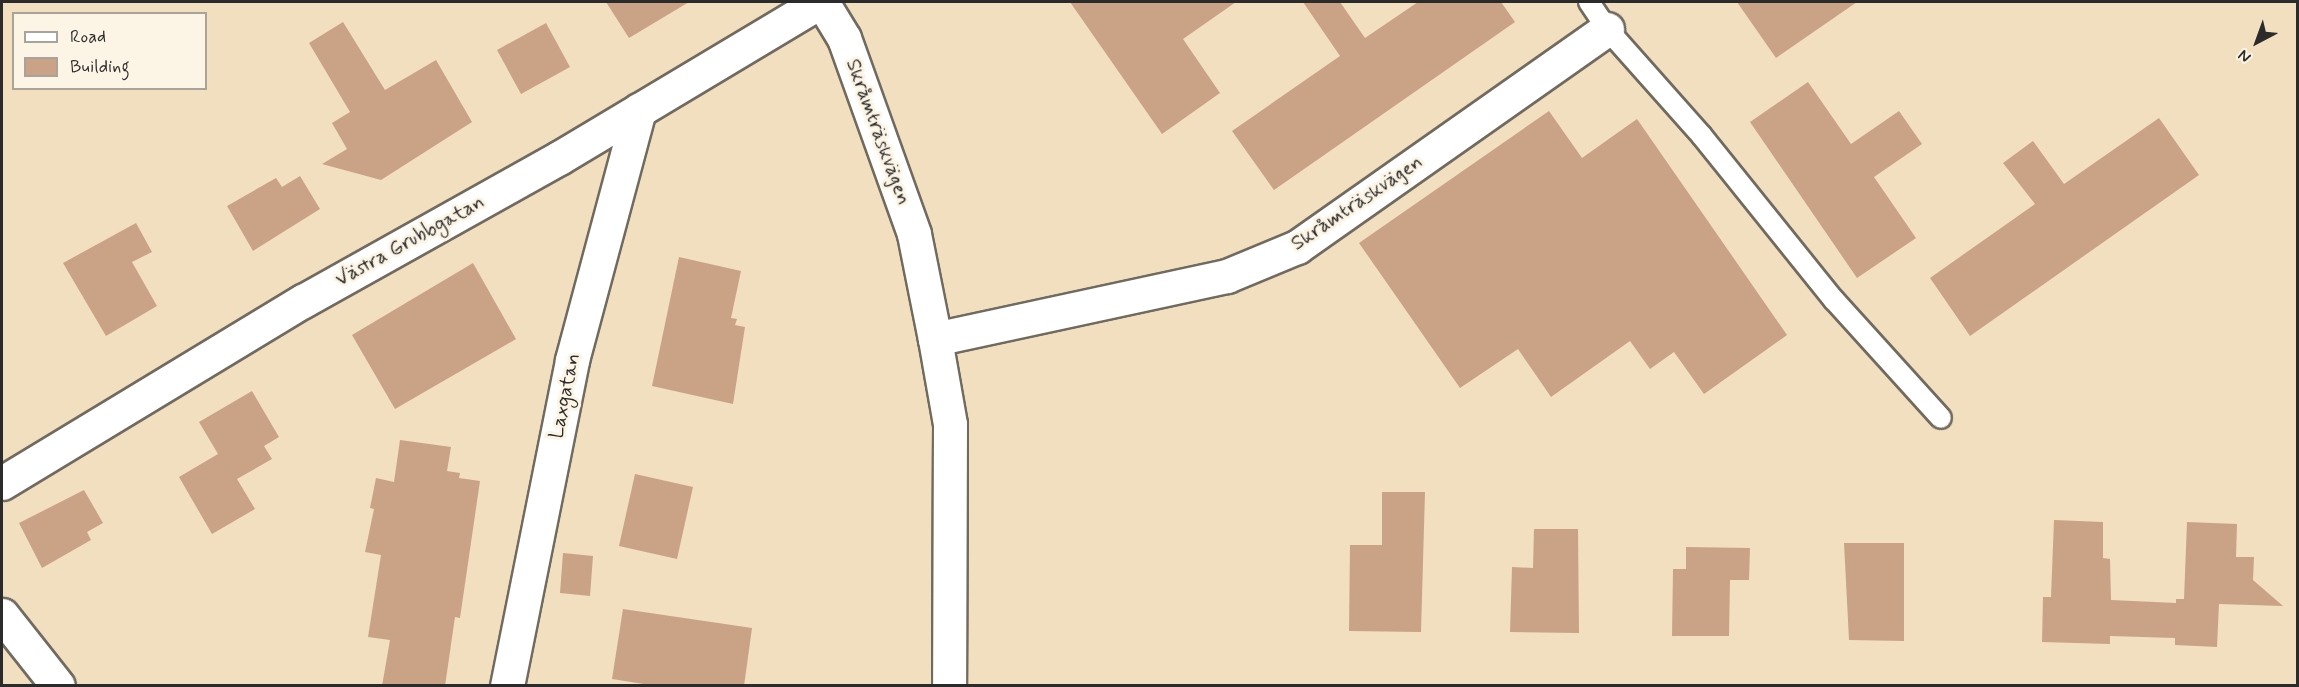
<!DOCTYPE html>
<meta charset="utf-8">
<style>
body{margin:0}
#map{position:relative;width:2299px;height:687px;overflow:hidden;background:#f1dfbf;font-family:Mynerve,sans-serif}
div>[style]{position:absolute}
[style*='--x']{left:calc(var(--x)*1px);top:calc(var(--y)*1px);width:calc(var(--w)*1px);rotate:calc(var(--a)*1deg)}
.building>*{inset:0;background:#caa386}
.roads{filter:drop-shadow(2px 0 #706a5f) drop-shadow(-2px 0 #706a5f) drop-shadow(0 2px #706a5f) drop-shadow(0 -2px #706a5f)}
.service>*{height:20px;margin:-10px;padding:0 10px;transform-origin:10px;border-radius:10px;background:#fff}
.minor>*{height:33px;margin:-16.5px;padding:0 16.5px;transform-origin:16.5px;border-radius:16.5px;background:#fff}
.secondary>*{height:33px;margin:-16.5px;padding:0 16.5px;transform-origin:16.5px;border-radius:16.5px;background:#fff}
span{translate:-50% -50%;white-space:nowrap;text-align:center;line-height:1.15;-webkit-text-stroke:6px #fcf5e5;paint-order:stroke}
.street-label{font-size:20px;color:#2b2b2b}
.frame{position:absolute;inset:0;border:3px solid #2b2b2b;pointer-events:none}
.legend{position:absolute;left:12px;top:12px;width:195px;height:78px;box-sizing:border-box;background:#fcf5e5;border:2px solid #a8a49b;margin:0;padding:8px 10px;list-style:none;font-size:18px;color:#2b2b2b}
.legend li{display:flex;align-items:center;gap:12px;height:30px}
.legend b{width:30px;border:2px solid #a8a49b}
.north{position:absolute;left:2227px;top:12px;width:60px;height:60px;-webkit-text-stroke:4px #fcf5e5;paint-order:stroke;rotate:221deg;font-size:16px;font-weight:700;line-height:24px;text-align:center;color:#2b2b2b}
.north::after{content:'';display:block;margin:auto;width:21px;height:27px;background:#2b2b2b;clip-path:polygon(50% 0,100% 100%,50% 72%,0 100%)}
</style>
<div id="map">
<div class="building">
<div style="clip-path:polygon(606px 2px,689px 2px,629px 38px)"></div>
<div style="clip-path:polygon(1070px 2px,1236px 2px,1183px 39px,1220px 93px,1162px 134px)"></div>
<div style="clip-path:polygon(1303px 2px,1340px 2px,1365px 38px,1418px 2px,1501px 2px,1515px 22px,1274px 190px,1232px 131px,1340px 56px)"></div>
<div style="clip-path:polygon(1737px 2px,1857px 2px,1776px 58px)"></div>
<div style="clip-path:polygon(343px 22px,385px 90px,436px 60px,472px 122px,381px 180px,322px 164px,347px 149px,332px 123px,350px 112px,309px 43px)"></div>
<div style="clip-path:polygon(546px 23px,570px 67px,521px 94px,497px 50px)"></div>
<div style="clip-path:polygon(1808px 82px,1851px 144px,1899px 111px,1922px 144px,1874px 177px,1916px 238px,1857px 278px,1750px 122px)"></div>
<div style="clip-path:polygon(1549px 111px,1582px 158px,1637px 119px,1787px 335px,1704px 394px,1674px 352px,1650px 369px,1630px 341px,1551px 397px,1518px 349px,1460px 388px,1359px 243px)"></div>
<div style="clip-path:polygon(2159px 118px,2199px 175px,1970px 336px,1930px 278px,2035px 204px,2003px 163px,2033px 141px,2064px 184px)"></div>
<div style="clip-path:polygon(300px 176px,320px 209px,253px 251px,227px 206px,276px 178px,282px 187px)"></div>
<div style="clip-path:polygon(136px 223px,152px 252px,132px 262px,157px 306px,106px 336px,63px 263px)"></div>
<div style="clip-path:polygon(679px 257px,741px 271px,731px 318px,737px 319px,735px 325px,745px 327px,733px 404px,652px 386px)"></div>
<div style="clip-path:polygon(473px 263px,516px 339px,395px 409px,352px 335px)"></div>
<div style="clip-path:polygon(252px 391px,279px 437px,264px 446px,272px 459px,237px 479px,255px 509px,212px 534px,179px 477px,218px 454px,199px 422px)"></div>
<div style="clip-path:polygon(400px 440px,451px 447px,447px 471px,460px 473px,459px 478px,480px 481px,460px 618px,455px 617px,445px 686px,382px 686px,390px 640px,368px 637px,381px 555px,365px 552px,374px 509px,370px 508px,376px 478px,394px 482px)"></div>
<div style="clip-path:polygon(635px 474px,693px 487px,677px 559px,619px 546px)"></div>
<div style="clip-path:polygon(84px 490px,103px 523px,87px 532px,91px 540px,42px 568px,19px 523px)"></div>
<div style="clip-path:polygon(1382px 492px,1425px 492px,1421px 632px,1349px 631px,1350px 545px,1382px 545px)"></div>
<div style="clip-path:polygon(2054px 520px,2103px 522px,2103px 558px,2110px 559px,2111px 600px,2176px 603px,2176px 599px,2184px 599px,2187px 522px,2237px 524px,2236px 557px,2254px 557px,2253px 580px,2283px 606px,2219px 604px,2217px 647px,2175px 645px,2175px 638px,2110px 636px,2110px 644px,2042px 642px,2043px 597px,2051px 597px)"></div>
<div style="clip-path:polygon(1534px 529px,1578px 529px,1579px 633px,1510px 632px,1512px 567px,1533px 568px)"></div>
<div style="clip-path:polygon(1844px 543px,1904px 543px,1904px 641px,1849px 640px)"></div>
<div style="clip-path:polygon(1686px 547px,1750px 548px,1749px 580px,1730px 580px,1729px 636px,1672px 636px,1673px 569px,1686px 569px)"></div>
<div style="clip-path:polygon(563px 553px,593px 556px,590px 596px,560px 593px)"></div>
<div style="clip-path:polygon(623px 609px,752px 628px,744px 686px,656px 686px,612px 679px)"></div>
</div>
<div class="roads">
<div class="service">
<div style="--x:1589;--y:2;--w:32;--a:56"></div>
<div style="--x:1607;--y:29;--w:143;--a:48.4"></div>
<div style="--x:1702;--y:136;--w:211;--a:51.2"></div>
<div style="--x:1834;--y:300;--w:159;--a:47.8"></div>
</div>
<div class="minor">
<div style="--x:935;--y:339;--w:299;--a:-12.2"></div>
<div style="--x:1227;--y:276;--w:76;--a:-22.5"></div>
<div style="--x:1297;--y:247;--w:379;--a:-35.1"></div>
<div style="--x:2;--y:483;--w:352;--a:-31.2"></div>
<div style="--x:303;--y:301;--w:293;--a:-29.2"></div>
<div style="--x:559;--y:158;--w:304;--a:-30.9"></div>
<div style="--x:2;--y:615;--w:90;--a:51.7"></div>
<div style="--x:507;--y:686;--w:332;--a:-78.7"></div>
<div style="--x:572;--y:360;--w:259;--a:-75"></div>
</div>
<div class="secondary">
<div style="--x:822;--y:2;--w:42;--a:58.6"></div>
<div style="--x:844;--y:38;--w:208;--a:70.3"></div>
<div style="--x:914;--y:234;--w:107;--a:78.7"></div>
<div style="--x:935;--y:339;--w:86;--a:80"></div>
<div style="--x:950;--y:424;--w:262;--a:90.2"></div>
</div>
</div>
<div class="street-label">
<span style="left:878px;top:132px;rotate:70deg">Skråmträskvägen</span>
<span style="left:1357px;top:203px;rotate:-34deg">Skråmträskvägen</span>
<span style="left:410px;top:241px;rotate:-29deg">Västra Grubbgatan</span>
<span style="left:565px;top:396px;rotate:-78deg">Laxgatan</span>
</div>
<div class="frame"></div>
<ul class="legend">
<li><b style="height:8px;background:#fff"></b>Road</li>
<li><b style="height:16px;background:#caa386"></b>Building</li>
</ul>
<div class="north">N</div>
</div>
